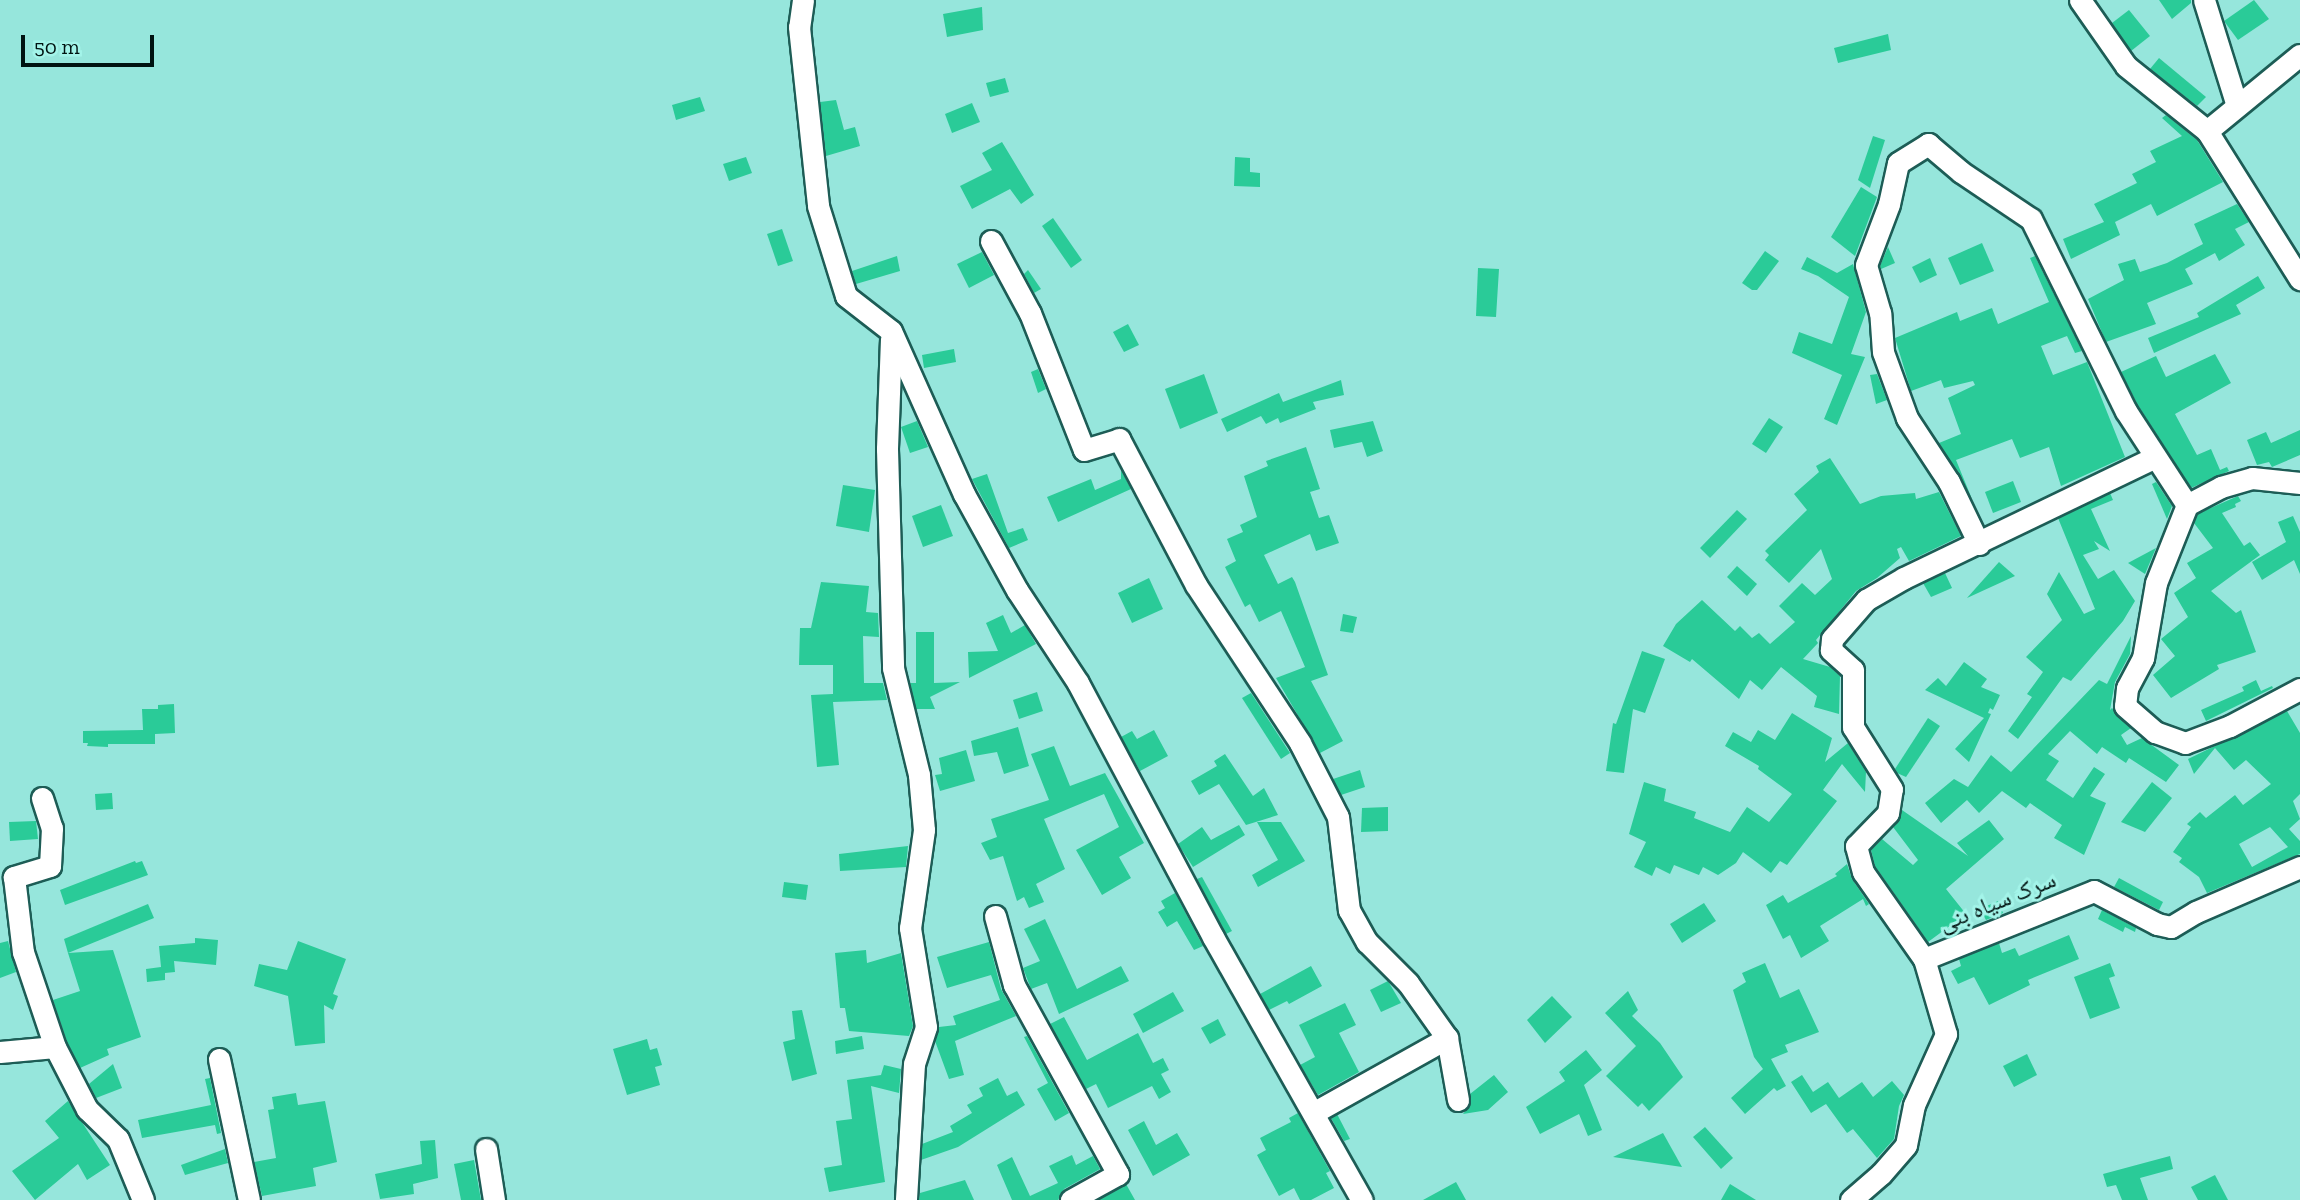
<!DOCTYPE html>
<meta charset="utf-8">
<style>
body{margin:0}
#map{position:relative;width:2300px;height:1200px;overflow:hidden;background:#96e6dc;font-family:"Zilla Slab","Noto Naskh Arabic",serif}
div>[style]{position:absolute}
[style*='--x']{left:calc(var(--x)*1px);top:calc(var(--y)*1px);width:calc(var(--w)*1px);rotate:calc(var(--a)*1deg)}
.building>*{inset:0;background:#2acb98}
.roads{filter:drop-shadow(2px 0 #1d5d56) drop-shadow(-2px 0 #1d5d56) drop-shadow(0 2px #1d5d56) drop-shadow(0 -2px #1d5d56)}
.minor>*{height:21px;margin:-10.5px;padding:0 10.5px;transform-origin:10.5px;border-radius:10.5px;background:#fff}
span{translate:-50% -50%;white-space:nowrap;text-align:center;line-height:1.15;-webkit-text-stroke:6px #a3f4e9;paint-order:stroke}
.street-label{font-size:24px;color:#001311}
.scale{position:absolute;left:21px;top:35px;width:133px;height:32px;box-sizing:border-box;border:4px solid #001311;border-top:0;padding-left:9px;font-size:21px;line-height:24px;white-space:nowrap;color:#001311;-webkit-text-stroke:5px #a3f4e9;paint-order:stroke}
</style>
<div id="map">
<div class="building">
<div style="clip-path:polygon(2159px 0,2191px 0,2191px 3px,2172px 19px)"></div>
<div style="clip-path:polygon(2254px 0,2269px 19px,2238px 40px,2224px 21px)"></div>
<div style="clip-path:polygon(982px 7px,983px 30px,947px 37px,943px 14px)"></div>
<div style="clip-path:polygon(2129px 10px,2150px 36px,2131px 51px,2112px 23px)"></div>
<div style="clip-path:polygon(1888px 34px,1891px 50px,1838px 63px,1834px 48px)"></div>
<div style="clip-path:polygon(2159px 58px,2206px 97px,2197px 106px,2150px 69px)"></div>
<div style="clip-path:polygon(1005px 78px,1009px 92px,990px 97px,986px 83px)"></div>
<div style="clip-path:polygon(700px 97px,705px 111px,676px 120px,672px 105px)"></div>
<div style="clip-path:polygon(836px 100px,844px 130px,855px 127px,860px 146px,826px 156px,820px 102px)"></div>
<div style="clip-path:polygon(972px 103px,980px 122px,952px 133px,945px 114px)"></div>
<div style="clip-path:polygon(2166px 115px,2197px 140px,2223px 182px,2157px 216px,2151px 204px,2115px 222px,2120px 235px,2071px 259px,2063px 239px,2104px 222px,2094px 204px,2137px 183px,2132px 174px,2156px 162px,2150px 151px,2182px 136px,2162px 118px)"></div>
<div style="clip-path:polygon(1873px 136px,1885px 140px,1870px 188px,1858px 180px)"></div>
<div style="clip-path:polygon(1002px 142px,1034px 195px,1021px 204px,1010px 189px,972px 209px,960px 186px,992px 170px,982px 153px)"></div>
<div style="clip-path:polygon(746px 157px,752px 173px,729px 181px,723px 164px)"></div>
<div style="clip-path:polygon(1235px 157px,1250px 158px,1250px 172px,1260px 173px,1260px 187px,1234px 186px)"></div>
<div style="clip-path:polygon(1861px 187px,1877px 197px,1855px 256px,1831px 237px)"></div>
<div style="clip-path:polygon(2237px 204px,2249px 222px,2235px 229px,2245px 245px,2219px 261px,2215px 253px,2185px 269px,2193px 284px,2147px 303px,2156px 324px,2106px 342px,2088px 299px,2124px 280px,2118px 264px,2135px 259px,2140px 272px,2167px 263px,2203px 244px,2194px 224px)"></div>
<div style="clip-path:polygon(1053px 218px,1082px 260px,1071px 268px,1042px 226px)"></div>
<div style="clip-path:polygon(782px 229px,793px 261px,778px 266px,767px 234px)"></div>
<div style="clip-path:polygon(1982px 243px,1994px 271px,1960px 285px,1948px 258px)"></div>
<div style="clip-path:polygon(1888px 247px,1895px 263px,1881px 269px,1880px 266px)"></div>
<div style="clip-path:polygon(1765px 251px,1779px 261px,1757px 290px,1752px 290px,1742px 283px)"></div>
<div style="clip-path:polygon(982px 252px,994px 275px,969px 288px,957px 264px)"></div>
<div style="clip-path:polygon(897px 256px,900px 271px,856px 284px,852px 271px)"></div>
<div style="clip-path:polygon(2035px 256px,2082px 351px,2075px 353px,2067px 336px,2041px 346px,2053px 375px,2087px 362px,2125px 457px,2061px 486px,2049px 447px,2020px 458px,2012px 439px,1956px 460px,1972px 499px,1939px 443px,1961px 434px,1948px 398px,1975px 385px,1973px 381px,1944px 388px,1941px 380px,1911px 391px,1895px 338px,1957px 312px,1960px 321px,1992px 308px,1998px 324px,2049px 302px,2030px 258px)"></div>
<div style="clip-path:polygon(1807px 257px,1837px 273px,1853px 264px,1866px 312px,1851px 354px,1865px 357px,1837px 425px,1824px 419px,1842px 375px,1792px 353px,1799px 332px,1832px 344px,1849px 297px,1818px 276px,1801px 269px)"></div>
<div style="clip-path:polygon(1930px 258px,1937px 275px,1920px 283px,1912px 267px)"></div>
<div style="clip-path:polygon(1478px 268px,1499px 269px,1496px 317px,1476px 316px)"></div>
<div style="clip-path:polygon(1028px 270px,1041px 289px,1034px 293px,1024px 274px)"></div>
<div style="clip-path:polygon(2258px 276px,2265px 288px,2236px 305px,2241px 314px,2154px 353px,2148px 338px,2199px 317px,2197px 313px)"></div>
<div style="clip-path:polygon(1128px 324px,1139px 345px,1124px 352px,1113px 332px)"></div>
<div style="clip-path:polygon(954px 349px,956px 362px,924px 368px,922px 355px)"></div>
<div style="clip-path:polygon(2215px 354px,2231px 383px,2175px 414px,2197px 455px,2211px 449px,2220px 470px,2227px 467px,2229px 471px,2191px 488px,2137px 404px,2121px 372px,2156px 356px,2166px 377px)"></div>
<div style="clip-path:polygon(1038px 369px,1046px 389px,1038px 393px,1031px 372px)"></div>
<div style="clip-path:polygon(1204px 374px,1218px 413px,1180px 429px,1165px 389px)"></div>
<div style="clip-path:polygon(1877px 374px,1887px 400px,1876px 404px,1870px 375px)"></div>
<div style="clip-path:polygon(1341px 380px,1344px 395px,1313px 402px,1316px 409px,1280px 423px,1278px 418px,1266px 424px,1261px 416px,1227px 432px,1221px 419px,1279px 393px,1283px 402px)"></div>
<div style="clip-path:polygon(1769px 418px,1783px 427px,1766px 453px,1752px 444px)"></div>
<div style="clip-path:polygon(917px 421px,928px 447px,910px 453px,901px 427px)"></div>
<div style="clip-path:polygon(1373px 421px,1383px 451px,1367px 457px,1362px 442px,1334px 448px,1330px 430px)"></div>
<div style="clip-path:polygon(2300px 430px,2300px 455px,2272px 467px,2269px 462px,2257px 465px,2247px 440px,2266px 432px,2271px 443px)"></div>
<div style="clip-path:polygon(1306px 447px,1320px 489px,1310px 492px,1319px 518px,1329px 515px,1339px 543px,1316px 551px,1310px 534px,1264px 555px,1278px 584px,1292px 577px,1295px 582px,1328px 675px,1311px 681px,1343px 741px,1320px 753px,1276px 678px,1305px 667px,1281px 611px,1259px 622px,1250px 604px,1245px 607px,1225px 567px,1236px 561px,1227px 539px,1243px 532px,1240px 525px,1257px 517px,1244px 476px,1268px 466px,1266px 461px)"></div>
<div style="clip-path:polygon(1830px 458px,1860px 504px,1881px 496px,1915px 493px,1916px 499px,1939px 492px,1961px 536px,1909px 561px,1901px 547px,1897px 549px,1900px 558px,1877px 578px,1856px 591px,1816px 640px,1818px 643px,1803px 659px,1830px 667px,1840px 676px,1839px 714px,1814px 707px,1817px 696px,1781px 667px,1762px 690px,1750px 680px,1739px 699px,1692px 659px,1690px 662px,1663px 646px,1676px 624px,1702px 600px,1735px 631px,1740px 626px,1752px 638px,1759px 633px,1770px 644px,1795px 622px,1779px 606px,1802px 583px,1815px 595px,1832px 579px,1821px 549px,1789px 583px,1765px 560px,1769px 555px,1765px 551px,1807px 510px,1794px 494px,1819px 472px,1816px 466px)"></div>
<div style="clip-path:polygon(1121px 470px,1131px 489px,1058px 522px,1047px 497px,1091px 479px,1095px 490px,1121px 479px)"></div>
<div style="clip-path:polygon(987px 474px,1008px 533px,1023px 528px,1028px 540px,1009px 548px,972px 479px)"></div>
<div style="clip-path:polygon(2013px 481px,2021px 502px,1993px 513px,1985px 492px)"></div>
<div style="clip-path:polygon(2156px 482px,2172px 506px,2167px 519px,2152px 484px)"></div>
<div style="clip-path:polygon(843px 485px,875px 490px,869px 532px,836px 526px)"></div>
<div style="clip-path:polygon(2110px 493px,2113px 500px,2091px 509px,2110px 551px,2094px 541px,2099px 549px,2083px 555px,2098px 579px,2114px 570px,2135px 601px,2123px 621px,2071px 681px,2063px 677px,2018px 739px,2008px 731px,2032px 697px,2027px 694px,2043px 672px,2026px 657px,2062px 620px,2047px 594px,2059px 572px,2084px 614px,2095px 609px,2058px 518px)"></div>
<div style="clip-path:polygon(2238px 496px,2241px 501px,2235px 504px,2236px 507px,2222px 513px,2244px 546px,2250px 542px,2260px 555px,2211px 591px,2236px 613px,2241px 610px,2256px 652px,2217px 665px,2219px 669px,2171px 698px,2153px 675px,2175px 656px,2161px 639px,2188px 617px,2174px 593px,2196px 578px,2187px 563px,2213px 548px,2194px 523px,2197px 514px)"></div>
<div style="clip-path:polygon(941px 505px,953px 536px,923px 547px,912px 516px)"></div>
<div style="clip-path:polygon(1737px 510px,1747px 519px,1710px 558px,1700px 548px)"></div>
<div style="clip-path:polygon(2293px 516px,2300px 532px,2300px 574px,2294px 560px,2262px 580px,2252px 562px,2286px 542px,2278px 522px)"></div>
<div style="clip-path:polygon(2156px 548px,2145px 574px,2128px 563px)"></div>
<div style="clip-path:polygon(1999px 562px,2015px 576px,1967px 598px)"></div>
<div style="clip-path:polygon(1737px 566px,1757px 584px,1747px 596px,1727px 577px)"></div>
<div style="clip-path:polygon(1945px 573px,1952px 588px,1931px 597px,1923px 583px)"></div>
<div style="clip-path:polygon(1149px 578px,1163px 609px,1132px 623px,1118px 593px)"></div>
<div style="clip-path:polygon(821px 582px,869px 586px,866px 612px,878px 613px,879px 637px,863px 636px,864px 683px,883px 683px,887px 700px,833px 702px,839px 765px,817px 767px,811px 695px,833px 694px,833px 700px,833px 665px,799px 665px,800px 628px,811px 628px)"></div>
<div style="clip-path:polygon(1343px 614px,1357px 617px,1353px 633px,1340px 631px)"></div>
<div style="clip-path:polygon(1003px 615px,1011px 633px,1025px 625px,1036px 644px,969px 678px,968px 652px,998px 651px,986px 623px)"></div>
<div style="clip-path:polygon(916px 632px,934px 632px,934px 683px,960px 682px,930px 697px,935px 709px,916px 709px,910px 683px,916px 683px)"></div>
<div style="clip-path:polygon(2131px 636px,2130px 654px,2115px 682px,2110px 710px,2112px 708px,2131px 728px,2121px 735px,2127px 745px,2142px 738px,2179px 765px,2166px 782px,2129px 758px,2126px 763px,2102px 747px,2097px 754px,2070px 731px,2048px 754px,2059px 761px,2046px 780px,2073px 798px,2094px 767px,2105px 774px,2090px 796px,2106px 803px,2084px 855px,2054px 838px,2062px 825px,2030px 803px,2026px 808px,2002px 791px,1979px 813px,1967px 800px,1941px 823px,1925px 803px,1954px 779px,1968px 787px,1991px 755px,2011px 772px,2099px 680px,2107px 684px)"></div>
<div style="clip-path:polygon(1642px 651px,1665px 659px,1645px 713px,1633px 709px,1624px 773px,1606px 771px,1613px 723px,1616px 724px)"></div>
<div style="clip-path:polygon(1964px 662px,1987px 679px,1981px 687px,2000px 695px,1993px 710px,1990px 708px,1988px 713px,1991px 714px,1969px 762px,1955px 749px,1984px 718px,1925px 690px,1938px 678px,1946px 686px)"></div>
<div style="clip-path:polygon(2256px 680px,2261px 691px,2272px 686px,2273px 688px,2206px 721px,2201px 710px,2244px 691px,2242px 687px)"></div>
<div style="clip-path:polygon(1037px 692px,1043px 711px,1019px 719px,1013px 700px)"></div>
<div style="clip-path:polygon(1251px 693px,1290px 753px,1281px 759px,1242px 698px)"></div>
<div style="clip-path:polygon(174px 704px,175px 733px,155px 734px,155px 744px,108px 744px,108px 747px,87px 746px,88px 743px,83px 743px,83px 731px,143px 730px,142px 709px,158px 709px,158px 705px)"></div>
<div style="clip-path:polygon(evenodd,2287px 711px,2300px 733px,2300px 794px,2293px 801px,2300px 819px,2289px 829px,2300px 841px,2300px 854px,2207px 893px,2199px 877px,2179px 862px,2182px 858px,2173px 852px,2191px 827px,2187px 824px,2200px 812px,2206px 818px,2235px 795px,2243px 805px,2271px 784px,2246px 760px,2234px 770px,2215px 748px,2194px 774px,2188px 759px,2287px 711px,2270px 827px,2288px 847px,2252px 867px,2239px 844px,2270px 827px)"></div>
<div style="clip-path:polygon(1792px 713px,1832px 738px,1825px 762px,1848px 743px,1866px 772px,1865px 792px,1842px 764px,1823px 790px,1837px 801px,1787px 865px,1780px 861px,1771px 873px,1743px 852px,1736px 863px,1718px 875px,1703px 867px,1699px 875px,1674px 865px,1670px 874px,1656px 867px,1652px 876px,1634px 867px,1646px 842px,1629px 834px,1644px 782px,1666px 789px,1664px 801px,1696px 812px,1694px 818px,1730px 832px,1747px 807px,1769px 822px,1792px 794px,1758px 769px,1759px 766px,1725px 746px,1733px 732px,1751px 742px,1758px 730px,1775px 740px)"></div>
<div style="clip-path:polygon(1928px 718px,1940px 726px,1906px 777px,1897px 773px,1895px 769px)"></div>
<div style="clip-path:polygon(1018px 727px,1029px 766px,1004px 774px,997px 752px,974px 756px,971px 741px)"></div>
<div style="clip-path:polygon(1154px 730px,1168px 756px,1140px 771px,1121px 737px,1132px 731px,1137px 739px)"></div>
<div style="clip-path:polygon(1054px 746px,1070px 786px,1105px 773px,1144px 843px,1119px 857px,1131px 878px,1102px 895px,1076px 850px,1119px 827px,1104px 794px,1044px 819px,1065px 869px,1036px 884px,1044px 902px,1029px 908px,1024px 897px,1017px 901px,1003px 856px,990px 860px,981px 843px,997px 837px,991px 819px,1049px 800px,1031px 754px)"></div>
<div style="clip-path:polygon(966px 750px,975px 781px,940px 791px,935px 775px,942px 774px,939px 758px)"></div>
<div style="clip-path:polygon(1225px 754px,1253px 796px,1264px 788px,1278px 815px,1246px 825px,1219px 784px,1199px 795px,1191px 781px,1217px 766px,1214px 761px)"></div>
<div style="clip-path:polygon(1360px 770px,1365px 787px,1341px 795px,1333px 779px)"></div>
<div style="clip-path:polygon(2152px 782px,2172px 798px,2145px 832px,2121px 822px)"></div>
<div style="clip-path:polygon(112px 793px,113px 809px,96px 810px,95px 794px)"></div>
<div style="clip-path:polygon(1388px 807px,1388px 831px,1361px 832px,1362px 808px)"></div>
<div style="clip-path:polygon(1902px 810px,1968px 856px,1957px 843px,1989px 820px,2004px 839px,1946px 889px,1966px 914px,1928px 942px,1875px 866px,1871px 850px,1882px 839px,1913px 865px,1918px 860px,1893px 827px)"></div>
<div style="clip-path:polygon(36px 821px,38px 839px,10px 841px,9px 822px)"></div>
<div style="clip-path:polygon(1257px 822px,1281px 822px,1305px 861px,1258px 887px,1252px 875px,1278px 860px)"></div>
<div style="clip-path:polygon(1239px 825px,1245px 835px,1193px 867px,1178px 844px,1202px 827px,1211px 840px)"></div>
<div style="clip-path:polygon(908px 846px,906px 867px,840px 871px,839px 854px)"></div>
<div style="clip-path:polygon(135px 861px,136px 863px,142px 861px,148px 875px,65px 905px,60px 890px)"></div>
<div style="clip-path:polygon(1847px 864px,1852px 879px,1869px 904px,1866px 906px,1863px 899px,1820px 926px,1829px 941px,1801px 958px,1790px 935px,1783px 939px,1766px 905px,1783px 895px,1788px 903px,1837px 876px,1835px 874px)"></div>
<div style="clip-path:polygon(1202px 877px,1232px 931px,1226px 934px,1197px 879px)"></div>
<div style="clip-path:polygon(2119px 878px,2163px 902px,2159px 910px,2114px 887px)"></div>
<div style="clip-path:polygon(784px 882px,808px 885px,806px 900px,782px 897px)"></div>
<div style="clip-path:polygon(1175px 893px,1203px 946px,1194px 950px,1177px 921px,1167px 927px,1158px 912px,1165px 908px,1161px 901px)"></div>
<div style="clip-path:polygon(1998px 901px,2003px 913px,1986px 920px,1980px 909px)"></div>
<div style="clip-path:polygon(1704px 903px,1716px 921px,1682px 943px,1670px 924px)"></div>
<div style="clip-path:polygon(148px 904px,154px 918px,68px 953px,64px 939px)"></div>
<div style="clip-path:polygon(2102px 910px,2136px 928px,2135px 932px,2125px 927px,2123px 932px,2098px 919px)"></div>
<div style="clip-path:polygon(1045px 919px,1077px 989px,1121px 966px,1129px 981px,1059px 1014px,1047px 983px,1031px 989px,1023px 968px,1040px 961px,1024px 929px)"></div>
<div style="clip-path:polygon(2069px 935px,2079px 959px,2028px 980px,2030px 985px,1989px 1005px,1974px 977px,1958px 984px,1951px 971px,1961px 966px,1959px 959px,1999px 943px,2002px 953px,2015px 948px,2019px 956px)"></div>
<div style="clip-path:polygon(195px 938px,218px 940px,216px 965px,174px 961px,175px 972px,165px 973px,165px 980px,147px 982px,146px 969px,161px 967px,159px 946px,195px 943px)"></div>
<div style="clip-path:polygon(8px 941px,16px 972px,0 978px,0 943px)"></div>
<div style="clip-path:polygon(298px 941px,346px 959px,333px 994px,338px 996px,333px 1010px,324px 1005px,325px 1043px,295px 1046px,288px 996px,254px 986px,259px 964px,287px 970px)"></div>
<div style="clip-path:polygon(989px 942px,1001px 989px,1016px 1016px,955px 1041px,964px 1075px,949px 1079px,935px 1041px,939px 1027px,956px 1025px,953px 1016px,1000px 1000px,991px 975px,947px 988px,937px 957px)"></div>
<div style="clip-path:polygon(113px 950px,141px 1037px,107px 1049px,109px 1055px,80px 1068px,67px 1042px,53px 1000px,80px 991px,68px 953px)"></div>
<div style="clip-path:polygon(866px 950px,867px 963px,901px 953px,913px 1026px,909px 1036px,849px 1031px,845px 1008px,840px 1008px,835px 953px)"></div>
<div style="clip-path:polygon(1765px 963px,1780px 998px,1799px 989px,1819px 1032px,1785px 1045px,1788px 1052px,1771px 1059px,1786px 1086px,1777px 1091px,1774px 1088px,1745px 1114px,1731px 1098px,1763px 1069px,1754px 1057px,1733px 990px,1746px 982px,1742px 973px)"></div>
<div style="clip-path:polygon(2110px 963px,2115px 976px,2109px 978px,2120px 1008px,2090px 1019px,2074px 977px)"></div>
<div style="clip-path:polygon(1311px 966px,1322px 986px,1289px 1004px,1287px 1001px,1269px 1010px,1260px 994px)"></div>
<div style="clip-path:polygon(1388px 981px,1401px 1003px,1381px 1012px,1370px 990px)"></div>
<div style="clip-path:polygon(1628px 991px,1638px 1010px,1632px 1016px,1660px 1043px,1683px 1077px,1649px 1111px,1642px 1103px,1638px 1107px,1606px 1076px,1636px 1046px,1605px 1013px)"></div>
<div style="clip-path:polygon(1173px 992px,1184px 1011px,1143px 1033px,1133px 1014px)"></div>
<div style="clip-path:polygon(1552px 996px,1572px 1017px,1545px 1043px,1527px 1020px)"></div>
<div style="clip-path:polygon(1345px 1003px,1356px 1025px,1339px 1033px,1359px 1072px,1318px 1095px,1300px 1065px,1315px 1057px,1299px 1025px)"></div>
<div style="clip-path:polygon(802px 1010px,817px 1074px,792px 1081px,783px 1042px,795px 1039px,792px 1011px)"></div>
<div style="clip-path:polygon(1064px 1017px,1087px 1060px,1138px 1033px,1153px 1063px,1163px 1058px,1169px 1070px,1161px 1074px,1171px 1092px,1159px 1099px,1152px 1086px,1108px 1108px,1096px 1084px,1086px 1089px,1050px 1024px)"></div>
<div style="clip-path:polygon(1218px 1019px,1226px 1035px,1210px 1044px,1201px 1028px)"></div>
<div style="clip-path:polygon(862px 1036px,864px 1049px,836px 1054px,835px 1041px)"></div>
<div style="clip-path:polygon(1027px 1036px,1069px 1113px,1055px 1121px,1037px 1089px,1048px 1083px,1024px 1037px)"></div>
<div style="clip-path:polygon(647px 1039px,650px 1050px,657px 1048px,662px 1065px,655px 1067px,660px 1085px,627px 1095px,613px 1049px)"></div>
<div style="clip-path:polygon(1586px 1050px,1602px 1070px,1584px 1085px,1602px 1130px,1588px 1136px,1579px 1114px,1540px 1134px,1526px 1107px,1565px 1081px,1559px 1072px)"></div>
<div style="clip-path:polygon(2027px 1054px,2037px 1075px,2014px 1087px,2003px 1066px)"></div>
<div style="clip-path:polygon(113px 1064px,122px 1088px,96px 1098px,89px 1084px)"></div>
<div style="clip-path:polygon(884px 1065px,901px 1069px,899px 1093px,871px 1086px,885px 1182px,829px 1192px,824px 1168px,842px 1165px,836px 1121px,852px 1119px,847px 1080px,881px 1075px)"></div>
<div style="clip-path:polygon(1494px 1075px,1508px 1092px,1488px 1110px,1463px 1114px,1470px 1105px,1470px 1094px)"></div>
<div style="clip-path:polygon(1802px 1075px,1813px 1092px,1828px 1082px,1839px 1098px,1862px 1082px,1873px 1097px,1892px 1081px,1904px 1095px,1899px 1106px,1894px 1139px,1877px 1158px,1853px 1129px,1847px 1133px,1826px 1104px,1811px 1113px,1791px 1082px)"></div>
<div style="clip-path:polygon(210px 1078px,221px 1133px,217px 1134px,215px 1125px,142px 1138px,138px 1120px,211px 1105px,205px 1079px)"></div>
<div style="clip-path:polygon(998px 1078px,1007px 1096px,1017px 1091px,1025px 1105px,958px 1147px,921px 1160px,922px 1144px,953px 1132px,950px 1126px,972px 1113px,967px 1105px,983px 1096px,979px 1088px)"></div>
<div style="clip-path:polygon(296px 1093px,298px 1105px,325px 1101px,337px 1162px,313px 1168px,316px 1186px,262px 1196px,254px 1162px,276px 1158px,268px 1110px,274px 1109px,272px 1097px)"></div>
<div style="clip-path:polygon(68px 1101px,110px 1165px,87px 1180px,78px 1164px,35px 1200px,12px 1171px,59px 1138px,45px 1121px)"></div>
<div style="clip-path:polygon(1298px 1113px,1330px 1171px,1326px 1173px,1334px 1188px,1311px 1200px,1300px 1200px,1294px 1188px,1279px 1196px,1257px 1155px,1266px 1150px,1260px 1138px,1291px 1122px,1289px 1118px)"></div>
<div style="clip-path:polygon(1337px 1114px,1350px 1139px,1344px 1141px,1331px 1118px)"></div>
<div style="clip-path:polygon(1144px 1121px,1156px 1145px,1177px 1133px,1190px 1155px,1153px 1176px,1128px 1130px)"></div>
<div style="clip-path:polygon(1705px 1127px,1733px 1158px,1721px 1169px,1693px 1137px)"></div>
<div style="clip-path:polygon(1663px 1133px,1682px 1167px,1613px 1157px)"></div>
<div style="clip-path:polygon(435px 1140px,438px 1178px,413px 1184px,414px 1194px,380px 1199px,375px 1174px,422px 1164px,420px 1141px)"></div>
<div style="clip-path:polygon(225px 1149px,228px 1163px,185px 1175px,181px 1165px)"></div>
<div style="clip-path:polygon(1072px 1155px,1076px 1165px,1093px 1156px,1100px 1169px,1064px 1189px,1058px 1200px,1012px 1200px,997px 1165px,1012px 1157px,1030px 1196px,1058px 1183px,1049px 1166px)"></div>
<div style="clip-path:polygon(2170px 1156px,2173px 1169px,2140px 1178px,2148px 1200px,2122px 1200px,2116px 1185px,2107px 1187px,2103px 1174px)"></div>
<div style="clip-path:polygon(474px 1160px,481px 1200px,461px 1200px,454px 1164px)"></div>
<div style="clip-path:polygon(2215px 1175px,2228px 1200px,2198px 1200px,2191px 1187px)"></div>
<div style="clip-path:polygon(965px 1180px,974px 1200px,919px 1200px,920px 1193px)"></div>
<div style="clip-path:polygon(1456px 1182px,1466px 1200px,1423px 1200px)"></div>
<div style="clip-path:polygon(1126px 1184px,1135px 1200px,1098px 1200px,1124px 1185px)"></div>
<div style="clip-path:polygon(1730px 1184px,1756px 1200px,1721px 1200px)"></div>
</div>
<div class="roads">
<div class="minor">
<div style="--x:803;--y:0;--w:27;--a:98"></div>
<div style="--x:799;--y:27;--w:180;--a:83.9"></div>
<div style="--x:818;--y:206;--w:94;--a:72.7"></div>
<div style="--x:846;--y:296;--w:57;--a:37.9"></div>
<div style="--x:891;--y:331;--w:179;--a:65.9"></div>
<div style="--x:964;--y:494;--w:110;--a:61.1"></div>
<div style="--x:1017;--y:590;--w:111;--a:56.7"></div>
<div style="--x:1078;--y:683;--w:288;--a:62"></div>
<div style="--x:1213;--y:937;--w:302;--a:60.5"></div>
<div style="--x:2080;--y:0;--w:80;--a:55.1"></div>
<div style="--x:2126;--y:66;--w:104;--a:38.7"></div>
<div style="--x:2207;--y:131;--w:175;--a:57.9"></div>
<div style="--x:2204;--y:0;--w:111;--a:72.7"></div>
<div style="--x:2207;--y:131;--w:120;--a:-39.3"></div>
<div style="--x:991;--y:241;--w:82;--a:61.6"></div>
<div style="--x:1030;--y:313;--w:147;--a:68.5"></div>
<div style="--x:1084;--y:450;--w:37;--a:-17"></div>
<div style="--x:1119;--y:439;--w:165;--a:62.2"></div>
<div style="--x:1196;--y:585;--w:189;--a:56.6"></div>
<div style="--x:1300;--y:743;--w:83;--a:62.8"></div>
<div style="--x:1338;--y:817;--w:94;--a:83.3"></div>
<div style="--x:1349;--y:910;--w:37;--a:61"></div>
<div style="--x:1367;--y:942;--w:58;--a:45"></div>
<div style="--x:1408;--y:983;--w:67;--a:54.7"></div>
<div style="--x:1447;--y:1038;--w:63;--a:79.9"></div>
<div style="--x:891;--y:339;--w:110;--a:92.1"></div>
<div style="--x:887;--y:449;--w:219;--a:88.4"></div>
<div style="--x:893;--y:668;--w:110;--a:76.3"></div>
<div style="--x:919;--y:775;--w:55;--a:84.8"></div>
<div style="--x:924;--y:830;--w:99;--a:98.1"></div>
<div style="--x:910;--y:928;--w:100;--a:80.8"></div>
<div style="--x:926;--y:1027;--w:39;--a:108"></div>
<div style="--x:914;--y:1064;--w:136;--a:93.4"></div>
<div style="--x:2300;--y:483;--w:48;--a:-174.1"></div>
<div style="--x:2252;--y:478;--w:32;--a:164"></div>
<div style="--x:2221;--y:487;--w:38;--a:152"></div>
<div style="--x:2187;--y:505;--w:84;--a:111.7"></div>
<div style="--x:2156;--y:583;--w:76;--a:99.8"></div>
<div style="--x:2143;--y:658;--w:34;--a:118"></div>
<div style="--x:2127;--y:688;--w:18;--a:96"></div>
<div style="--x:2125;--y:706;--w:40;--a:41"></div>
<div style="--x:2155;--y:732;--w:32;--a:20"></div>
<div style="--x:2185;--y:743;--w:48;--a:-20.7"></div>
<div style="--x:2230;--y:726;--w:79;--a:-27.9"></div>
<div style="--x:1979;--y:544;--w:69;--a:-115.8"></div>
<div style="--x:1949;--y:482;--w:77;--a:-123.3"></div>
<div style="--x:1907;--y:418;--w:70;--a:-110"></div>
<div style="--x:1883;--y:352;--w:39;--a:-94"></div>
<div style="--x:1880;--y:313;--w:50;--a:-106.3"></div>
<div style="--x:1866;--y:265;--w:65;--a:-69.3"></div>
<div style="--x:1889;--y:204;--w:42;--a:-77.6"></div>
<div style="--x:1898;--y:163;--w:36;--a:-32"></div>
<div style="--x:1928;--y:144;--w:43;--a:40.3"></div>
<div style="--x:1961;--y:172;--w:84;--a:33.9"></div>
<div style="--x:2031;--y:219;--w:214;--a:63.7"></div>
<div style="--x:2126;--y:411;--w:112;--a:57"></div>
<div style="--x:42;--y:798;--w:32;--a:72"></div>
<div style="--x:52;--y:828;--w:38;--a:93"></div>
<div style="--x:50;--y:866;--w:38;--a:163"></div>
<div style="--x:14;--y:877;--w:76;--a:83.2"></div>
<div style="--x:23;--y:952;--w:100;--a:71.4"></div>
<div style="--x:995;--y:916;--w:72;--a:74.6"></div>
<div style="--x:1014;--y:985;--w:216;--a:61.2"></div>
<div style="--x:1118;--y:1174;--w:54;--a:151"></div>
<div style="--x:1924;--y:959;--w:106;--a:-125"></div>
<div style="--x:1863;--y:872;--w:27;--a:-105"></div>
<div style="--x:1856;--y:846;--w:46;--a:-45.9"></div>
<div style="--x:1888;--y:813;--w:24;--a:-81"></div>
<div style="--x:1892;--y:789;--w:73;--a:-122.2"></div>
<div style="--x:1853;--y:727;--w:57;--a:-90"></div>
<div style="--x:1853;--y:670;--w:30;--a:-138"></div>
<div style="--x:1831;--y:650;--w:11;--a:-85"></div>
<div style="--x:1832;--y:639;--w:52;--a:-48.9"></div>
<div style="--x:1866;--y:600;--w:44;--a:-30.1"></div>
<div style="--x:1904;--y:578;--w:276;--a:-25.7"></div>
<div style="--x:0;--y:1052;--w:55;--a:-5.2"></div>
<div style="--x:55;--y:1047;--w:70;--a:62.7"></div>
<div style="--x:87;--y:1109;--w:43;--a:44.1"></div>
<div style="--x:118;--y:1139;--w:66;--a:67.7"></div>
<div style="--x:219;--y:1059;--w:144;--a:78"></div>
<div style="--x:1313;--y:1113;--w:154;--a:-29.2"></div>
<div style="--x:486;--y:1149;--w:52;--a:81.1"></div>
<div style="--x:1851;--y:1200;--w:40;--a:-41"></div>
<div style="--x:1881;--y:1174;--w:38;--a:-49"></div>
<div style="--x:1906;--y:1145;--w:41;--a:-78.7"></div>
<div style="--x:1914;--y:1105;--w:78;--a:-65.7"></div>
<div style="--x:1946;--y:1034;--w:78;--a:-106.3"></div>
<div style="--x:1924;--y:959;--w:183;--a:-21.8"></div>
<div style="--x:2094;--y:891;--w:71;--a:27.6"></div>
<div style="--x:2157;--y:924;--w:14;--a:12"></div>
<div style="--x:2171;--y:927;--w:29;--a:-31"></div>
<div style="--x:2196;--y:912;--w:113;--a:-23.4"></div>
</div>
</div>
<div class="street-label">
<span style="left:1997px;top:901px;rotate:-22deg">سرک سیاه بنی</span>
</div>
<div class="scale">50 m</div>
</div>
